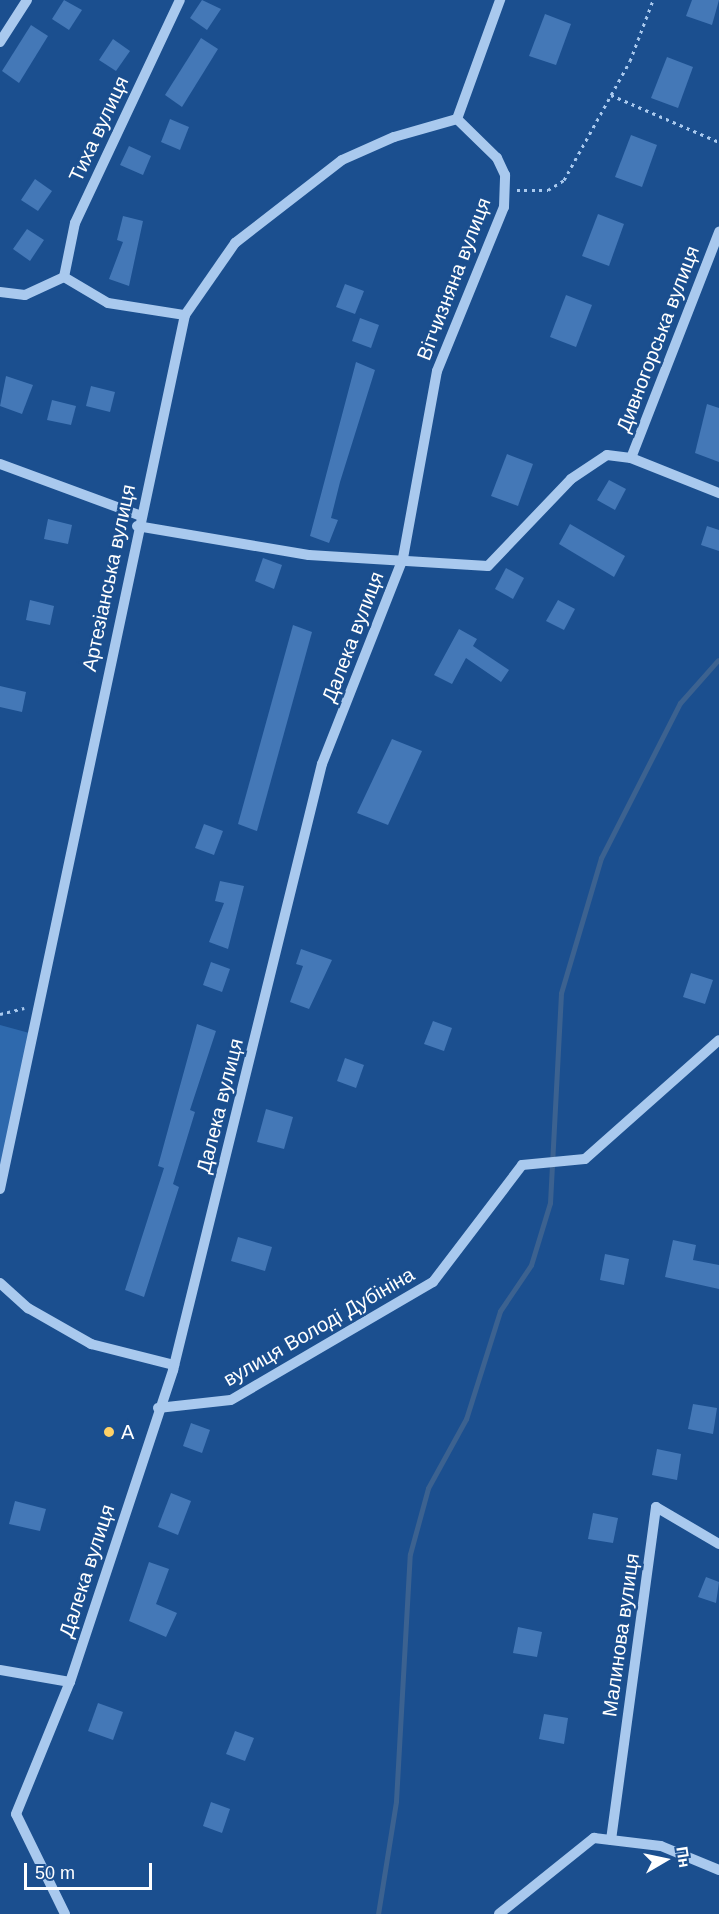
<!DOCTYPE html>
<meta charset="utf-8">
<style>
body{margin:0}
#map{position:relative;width:719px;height:1914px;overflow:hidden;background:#1b4f8f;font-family:Arial,sans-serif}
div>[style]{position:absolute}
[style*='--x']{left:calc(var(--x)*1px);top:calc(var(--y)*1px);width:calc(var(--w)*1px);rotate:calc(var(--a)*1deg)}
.green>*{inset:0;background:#2e69ad}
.stream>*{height:5px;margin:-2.5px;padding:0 2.5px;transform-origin:2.5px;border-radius:2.5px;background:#3c6290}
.building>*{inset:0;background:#4478b7}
.path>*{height:3px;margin-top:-1.5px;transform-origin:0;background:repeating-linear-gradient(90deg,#a9c9ee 0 3px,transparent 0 7.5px)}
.minor>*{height:10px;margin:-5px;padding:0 5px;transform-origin:5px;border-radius:5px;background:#a9c9ee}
.dots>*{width:16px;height:16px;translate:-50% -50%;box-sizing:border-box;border:3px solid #1b4f8f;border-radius:50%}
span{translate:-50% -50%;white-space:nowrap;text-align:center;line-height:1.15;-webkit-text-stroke:5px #1b4f8f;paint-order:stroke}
.street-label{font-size:20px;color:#fff}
.poi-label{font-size:20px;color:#fff}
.left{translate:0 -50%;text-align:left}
.north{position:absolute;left:635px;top:1830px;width:60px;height:60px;-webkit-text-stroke:4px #1b4f8f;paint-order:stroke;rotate:81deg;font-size:16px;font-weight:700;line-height:24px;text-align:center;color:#fff}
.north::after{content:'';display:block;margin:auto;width:21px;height:27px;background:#fff;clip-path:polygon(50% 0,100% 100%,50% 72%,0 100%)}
.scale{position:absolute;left:24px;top:1863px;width:128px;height:27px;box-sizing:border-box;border:3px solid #fff;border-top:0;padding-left:8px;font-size:18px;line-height:21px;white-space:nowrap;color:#fff;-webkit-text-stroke:4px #1b4f8f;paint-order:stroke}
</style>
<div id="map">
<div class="green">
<div style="clip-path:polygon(0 1025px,33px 1034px,0 1189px)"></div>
</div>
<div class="stream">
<div style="--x:378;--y:1914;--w:114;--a:-80.9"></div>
<div style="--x:396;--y:1801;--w:247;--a:-86.8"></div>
<div style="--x:410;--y:1554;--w:68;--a:-74.7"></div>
<div style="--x:428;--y:1488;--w:79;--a:-61.2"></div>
<div style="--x:466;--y:1419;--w:113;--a:-72.5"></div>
<div style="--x:500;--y:1311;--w:55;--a:-56"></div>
<div style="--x:531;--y:1265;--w:65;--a:-73"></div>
<div style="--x:550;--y:1203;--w:210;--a:-87"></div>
<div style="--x:561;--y:993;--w:141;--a:-73.5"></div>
<div style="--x:601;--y:858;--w:174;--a:-63"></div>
<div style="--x:680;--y:703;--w:57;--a:-48.5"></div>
</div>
<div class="building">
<div style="clip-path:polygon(64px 0,82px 10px,69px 30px,52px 19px)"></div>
<div style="clip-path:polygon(202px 0,221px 9px,207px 30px,190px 18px)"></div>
<div style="clip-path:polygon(692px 0,719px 0,712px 25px,686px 16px)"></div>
<div style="clip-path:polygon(545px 14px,571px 24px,556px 65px,529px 56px)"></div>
<div style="clip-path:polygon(31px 25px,48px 36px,19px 83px,2px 71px)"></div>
<div style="clip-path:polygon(201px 38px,218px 49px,182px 107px,165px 95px)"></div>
<div style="clip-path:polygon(113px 39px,130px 51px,116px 71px,99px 60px)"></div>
<div style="clip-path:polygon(667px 57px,693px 67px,678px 108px,651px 98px)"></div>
<div style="clip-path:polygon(170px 119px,189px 127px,180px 150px,161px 142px)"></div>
<div style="clip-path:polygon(631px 135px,657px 145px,642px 187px,615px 177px)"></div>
<div style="clip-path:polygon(129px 146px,151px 156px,143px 175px,120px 165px)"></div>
<div style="clip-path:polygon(35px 179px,52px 191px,38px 211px,21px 200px)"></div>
<div style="clip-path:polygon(598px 214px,624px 224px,609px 266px,582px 256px)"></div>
<div style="clip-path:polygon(123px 216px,143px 221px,129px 286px,109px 279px,123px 242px,117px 240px)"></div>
<div style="clip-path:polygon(27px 229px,44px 240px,30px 261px,13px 249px)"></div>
<div style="clip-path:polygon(345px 284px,364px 291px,355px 314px,336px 307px)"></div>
<div style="clip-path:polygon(566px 295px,592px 305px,576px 347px,550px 337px)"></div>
<div style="clip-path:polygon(360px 318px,379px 325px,371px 348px,352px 341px)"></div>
<div style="clip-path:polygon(356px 362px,375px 370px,340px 482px,331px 518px,338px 520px,329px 543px,310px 536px)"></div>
<div style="clip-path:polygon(6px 376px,33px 385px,22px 414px,0 406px)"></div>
<div style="clip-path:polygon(91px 386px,115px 392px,110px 412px,86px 406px)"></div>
<div style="clip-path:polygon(52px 400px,76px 406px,71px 425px,47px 420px)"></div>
<div style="clip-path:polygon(707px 404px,719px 408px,719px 462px,695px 453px)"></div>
<div style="clip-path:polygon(507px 454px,533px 464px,518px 506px,491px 496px)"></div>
<div style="clip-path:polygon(609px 480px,626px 489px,615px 510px,597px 500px)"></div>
<div style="clip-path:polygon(48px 519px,72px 525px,68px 544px,44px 539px)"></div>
<div style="clip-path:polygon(570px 524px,625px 556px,614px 577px,559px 544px)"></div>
<div style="clip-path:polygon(707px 526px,719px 530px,719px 551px,701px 545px)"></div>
<div style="clip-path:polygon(263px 558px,282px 565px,274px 589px,255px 581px)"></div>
<div style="clip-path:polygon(506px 568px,524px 578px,513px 599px,495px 589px)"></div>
<div style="clip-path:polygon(30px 600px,54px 606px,50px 625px,26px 620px)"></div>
<div style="clip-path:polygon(558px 600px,575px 609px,564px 630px,546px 621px)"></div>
<div style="clip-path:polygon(293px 625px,312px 632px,257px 831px,238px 824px)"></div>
<div style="clip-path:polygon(459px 629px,477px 639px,473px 646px,509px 670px,501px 682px,466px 658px,452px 684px,434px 675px)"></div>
<div style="clip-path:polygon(0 686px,26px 692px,22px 712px,0 707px)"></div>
<div style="clip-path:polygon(392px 739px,422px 751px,388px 825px,357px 813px)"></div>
<div style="clip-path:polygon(204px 824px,223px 831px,214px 855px,195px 848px)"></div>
<div style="clip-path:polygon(220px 881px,244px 886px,228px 949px,209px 942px,224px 903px,215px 901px)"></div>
<div style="clip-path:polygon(301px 949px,332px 960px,309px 1009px,290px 1002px,303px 966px,296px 964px)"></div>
<div style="clip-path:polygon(211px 962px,230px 969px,222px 992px,203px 985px)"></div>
<div style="clip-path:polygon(691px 973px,713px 980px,705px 1004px,683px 997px)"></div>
<div style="clip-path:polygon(433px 1021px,452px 1028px,444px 1051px,424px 1044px)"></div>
<div style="clip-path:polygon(197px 1024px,216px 1031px,190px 1110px,195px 1112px,173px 1184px,179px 1187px,144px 1297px,125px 1290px,164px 1168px,158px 1166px)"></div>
<div style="clip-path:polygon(345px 1058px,364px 1065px,356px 1088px,337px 1081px)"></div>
<div style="clip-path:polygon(266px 1109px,293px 1117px,284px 1149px,257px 1142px)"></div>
<div style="clip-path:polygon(238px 1237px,272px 1247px,265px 1271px,231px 1261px)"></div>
<div style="clip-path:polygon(673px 1240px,696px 1245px,693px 1260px,719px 1265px,719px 1289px,665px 1277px)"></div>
<div style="clip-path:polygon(605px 1254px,629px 1259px,624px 1285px,600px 1280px)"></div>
<div style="clip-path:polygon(693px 1404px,717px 1408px,713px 1434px,688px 1429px)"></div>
<div style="clip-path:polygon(191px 1423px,210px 1430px,202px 1453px,183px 1446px)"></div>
<div style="clip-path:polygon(657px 1449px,681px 1454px,677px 1480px,652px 1475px)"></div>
<div style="clip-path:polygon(171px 1493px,191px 1501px,178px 1535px,158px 1527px)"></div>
<div style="clip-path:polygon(15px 1501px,46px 1509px,40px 1531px,9px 1524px)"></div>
<div style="clip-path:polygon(593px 1513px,618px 1518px,613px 1543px,588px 1539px)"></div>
<div style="clip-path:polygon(149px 1562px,169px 1569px,156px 1604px,177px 1613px,166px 1637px,129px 1621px)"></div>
<div style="clip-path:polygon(706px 1577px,719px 1582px,716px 1603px,698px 1597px)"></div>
<div style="clip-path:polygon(518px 1627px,542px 1632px,537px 1657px,513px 1653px)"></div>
<div style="clip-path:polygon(98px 1703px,123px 1712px,113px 1740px,88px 1731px)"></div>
<div style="clip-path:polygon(544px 1714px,568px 1718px,564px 1744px,539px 1739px)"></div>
<div style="clip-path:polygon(235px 1731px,254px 1738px,245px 1761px,226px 1754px)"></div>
<div style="clip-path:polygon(211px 1802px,230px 1809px,222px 1833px,203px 1826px)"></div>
</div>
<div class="path">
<div style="--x:611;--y:95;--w:118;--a:23.5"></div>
<div style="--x:517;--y:190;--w:31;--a:0"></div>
<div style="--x:548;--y:190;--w:19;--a:-32"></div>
<div style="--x:564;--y:180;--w:136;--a:-61"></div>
<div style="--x:630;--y:61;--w:65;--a:-69.3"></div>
<div style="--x:0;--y:1014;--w:25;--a:-14"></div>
</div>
<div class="minor">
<div style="--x:0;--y:42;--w:50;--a:-57.3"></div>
<div style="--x:457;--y:119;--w:127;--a:-70.1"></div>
<div style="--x:64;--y:277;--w:55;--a:-78.5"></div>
<div style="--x:75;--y:223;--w:246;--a:-64.8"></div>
<div style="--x:64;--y:277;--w:51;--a:30.6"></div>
<div style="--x:108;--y:303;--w:78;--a:8.9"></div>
<div style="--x:0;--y:292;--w:25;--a:7"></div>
<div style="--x:25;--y:295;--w:43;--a:-24.8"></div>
<div style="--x:631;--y:458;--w:243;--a:-68.7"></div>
<div style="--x:0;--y:464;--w:150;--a:20.2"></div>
<div style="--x:137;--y:526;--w:174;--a:9.6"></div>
<div style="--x:309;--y:555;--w:179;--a:3.5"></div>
<div style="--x:488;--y:566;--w:120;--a:-46.3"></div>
<div style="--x:571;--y:479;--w:43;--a:-33.7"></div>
<div style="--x:607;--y:455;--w:24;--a:7"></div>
<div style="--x:631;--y:458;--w:95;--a:21.7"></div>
<div style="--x:0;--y:1189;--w:893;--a:-78.05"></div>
<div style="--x:185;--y:315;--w:88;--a:-55.2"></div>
<div style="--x:235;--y:243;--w:135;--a:-37.8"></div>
<div style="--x:342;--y:160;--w:57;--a:-23.9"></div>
<div style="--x:394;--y:137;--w:66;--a:-15.9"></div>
<div style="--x:0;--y:1283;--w:38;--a:42"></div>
<div style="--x:28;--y:1308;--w:73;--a:29.7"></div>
<div style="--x:91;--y:1344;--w:86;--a:14.2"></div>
<div style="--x:158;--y:1408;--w:73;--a:-6.3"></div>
<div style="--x:231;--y:1400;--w:234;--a:-30.3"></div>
<div style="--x:433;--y:1282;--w:147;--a:-52.7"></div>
<div style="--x:522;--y:1165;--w:63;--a:-5.4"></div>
<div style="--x:585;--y:1159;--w:179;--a:-41.6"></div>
<div style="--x:0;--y:1670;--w:71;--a:9.7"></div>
<div style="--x:611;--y:1840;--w:336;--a:-82.3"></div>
<div style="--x:656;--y:1507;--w:73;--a:30.4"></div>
<div style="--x:65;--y:1914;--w:111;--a:-116.1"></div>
<div style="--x:16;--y:1814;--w:143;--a:-67.8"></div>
<div style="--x:70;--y:1682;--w:329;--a:-71.7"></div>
<div style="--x:173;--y:1370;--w:624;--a:-76.19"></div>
<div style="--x:322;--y:764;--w:221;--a:-68.5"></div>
<div style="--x:403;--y:558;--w:190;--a:-79.7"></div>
<div style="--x:437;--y:371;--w:177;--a:-67.8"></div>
<div style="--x:504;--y:207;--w:32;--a:-88"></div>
<div style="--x:505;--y:175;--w:19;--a:-115"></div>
<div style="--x:497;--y:158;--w:56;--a:-135.7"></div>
<div style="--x:499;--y:1914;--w:122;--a:-38.7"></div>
<div style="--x:594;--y:1838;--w:67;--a:6.8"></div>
<div style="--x:661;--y:1846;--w:63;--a:22.5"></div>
</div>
<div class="dots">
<div style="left:109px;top:1432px;background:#ffd166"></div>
</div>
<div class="street-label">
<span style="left:99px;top:129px;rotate:-65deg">Тиха вулиця</span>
<span style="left:454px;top:279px;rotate:-69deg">Вітчизняна вулиця</span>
<span style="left:658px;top:339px;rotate:-69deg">Дивногорська вулиця</span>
<span style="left:109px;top:578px;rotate:-78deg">Артезіанська вулиця</span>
<span style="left:353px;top:637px;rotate:-69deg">Далека вулиця</span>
<span style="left:220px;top:1106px;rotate:-76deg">Далека вулиця</span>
<span style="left:319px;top:1327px;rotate:-30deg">вулиця Володі Дубініна</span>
<span style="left:87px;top:1571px;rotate:-72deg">Далека вулиця</span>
<span style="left:621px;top:1635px;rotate:-82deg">Малинова вулиця</span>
</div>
<div class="poi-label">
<span class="left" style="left:121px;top:1432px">А</span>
</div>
<div class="north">Пн</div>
<div class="scale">50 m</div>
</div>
